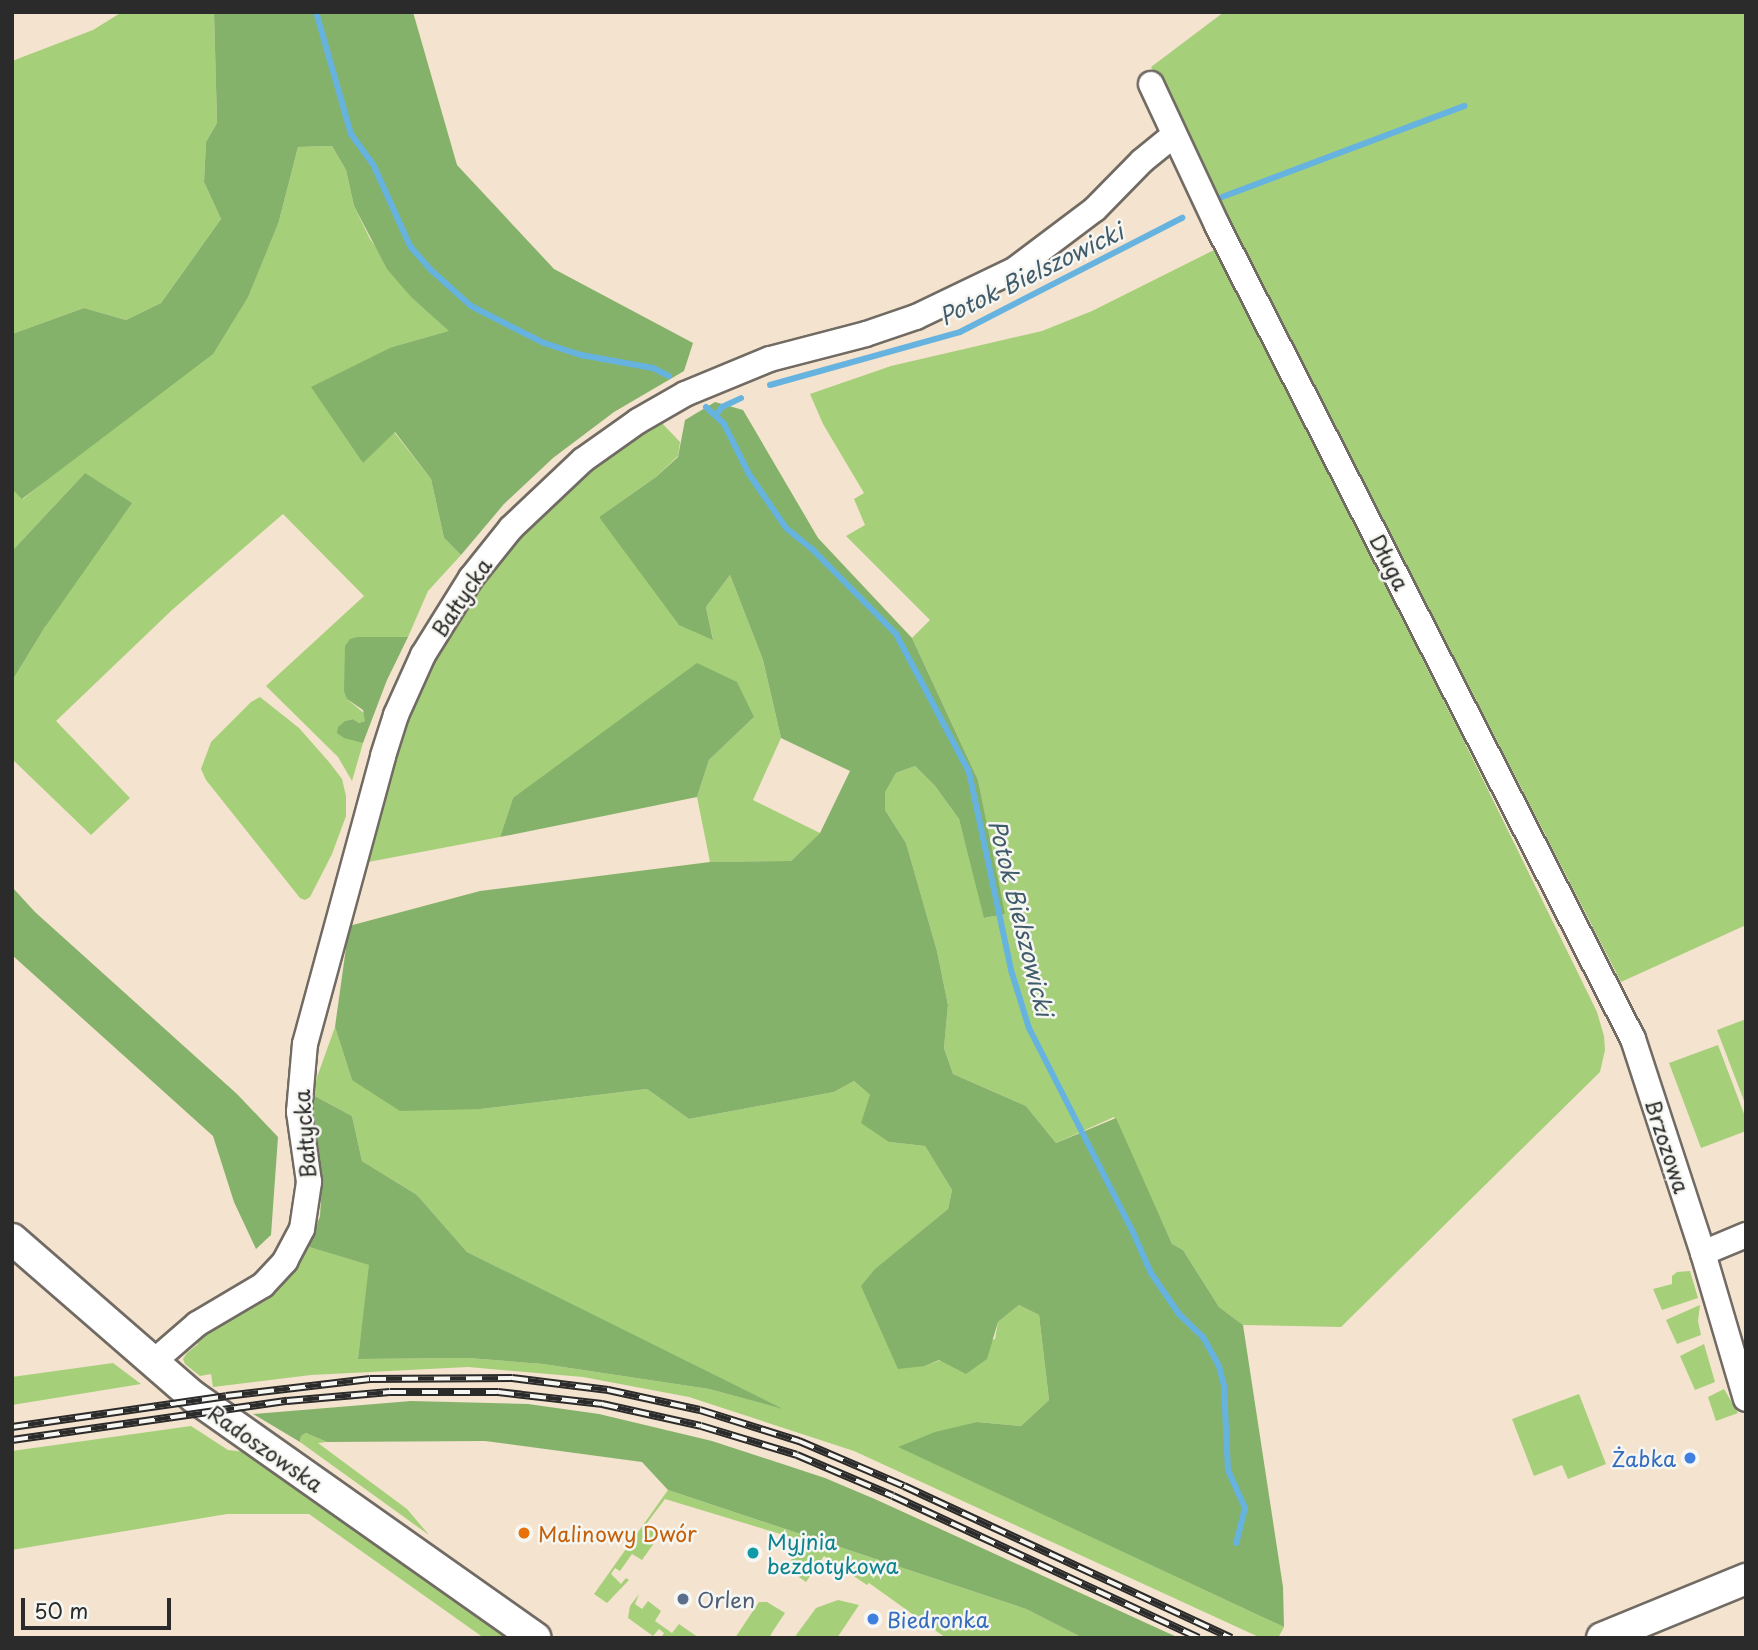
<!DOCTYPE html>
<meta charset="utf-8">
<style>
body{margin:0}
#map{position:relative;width:1758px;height:1650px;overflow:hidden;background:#f4e3ce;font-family:"Playpen Sans",sans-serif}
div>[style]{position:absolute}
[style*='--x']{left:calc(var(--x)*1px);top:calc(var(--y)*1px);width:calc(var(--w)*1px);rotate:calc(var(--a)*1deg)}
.green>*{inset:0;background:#a6cf7a}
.forest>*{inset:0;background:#84b26a}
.stream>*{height:6px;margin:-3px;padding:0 3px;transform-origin:3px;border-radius:3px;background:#67b3e0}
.roads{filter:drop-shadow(2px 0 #716b64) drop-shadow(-2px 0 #716b64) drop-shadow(0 2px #716b64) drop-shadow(0 -2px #716b64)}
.minor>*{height:24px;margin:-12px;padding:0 12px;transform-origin:12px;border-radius:12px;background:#fff}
.tertiary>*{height:30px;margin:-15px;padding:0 15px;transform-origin:15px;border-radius:15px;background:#fff}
.rail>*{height:8px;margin-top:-4px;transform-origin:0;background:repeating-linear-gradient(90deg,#f6f6f2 0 16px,#2b2b2b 0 32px);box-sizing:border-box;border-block:2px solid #2b2b2b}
.dots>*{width:19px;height:19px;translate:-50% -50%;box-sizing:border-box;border:4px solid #f6f6f2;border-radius:50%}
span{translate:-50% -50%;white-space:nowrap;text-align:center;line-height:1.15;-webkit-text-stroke:5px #f6f6f2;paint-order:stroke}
.street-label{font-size:21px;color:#2b2b2b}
.shop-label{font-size:21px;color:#366cbe}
.right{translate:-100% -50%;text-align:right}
.left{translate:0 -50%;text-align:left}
.food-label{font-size:21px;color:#c56008}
.culture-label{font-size:21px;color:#0d838f}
.service-label{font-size:21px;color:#4e5e75}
.water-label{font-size:23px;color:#405b6a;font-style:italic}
.frame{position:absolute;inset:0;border:14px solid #2b2b2b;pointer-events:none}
.scale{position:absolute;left:21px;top:1598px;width:150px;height:32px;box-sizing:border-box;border:4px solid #2b2b2b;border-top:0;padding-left:9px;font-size:21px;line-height:24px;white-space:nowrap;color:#2b2b2b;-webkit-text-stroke:5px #f6f6f2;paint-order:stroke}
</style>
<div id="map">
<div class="green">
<div style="clip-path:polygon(122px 12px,214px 12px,217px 123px,206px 142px,204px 182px,221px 219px,161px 303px,126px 320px,84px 308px,12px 334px,12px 61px,93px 30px)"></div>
<div style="clip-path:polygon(1224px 12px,1746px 12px,1746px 925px,1621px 982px,1151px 67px)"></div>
<div style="clip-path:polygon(332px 146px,346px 170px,354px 206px,370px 239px,412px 298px,450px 331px,392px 347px,362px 463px,394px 432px,431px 479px,444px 538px,461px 555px,428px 591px,408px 637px,374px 637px,347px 699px,365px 714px,365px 721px,359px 723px,353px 719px,345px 721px,357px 739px,363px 743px,352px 781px,338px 757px,266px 686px,364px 596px,283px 514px,172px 610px,56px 721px,130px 798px,91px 835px,12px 759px,12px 681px,45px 627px,85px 473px,12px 551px,12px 489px,23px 499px,86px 448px,279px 221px,298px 147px)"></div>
<div style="clip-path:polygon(1214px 250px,1461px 735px,1576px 969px,1597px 1012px,1604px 1036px,1605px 1050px,1600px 1072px,1341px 1327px,1243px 1325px,1219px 1307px,1183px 1250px,1172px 1244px,1114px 1117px,1056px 1143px,1026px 1106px,953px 1074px,944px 1048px,948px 1005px,937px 951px,906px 843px,885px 810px,885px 791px,896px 773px,915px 766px,935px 786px,959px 819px,985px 918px,1004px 914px,978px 780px,912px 638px,930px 620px,846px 536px,865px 525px,854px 499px,864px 493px,823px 424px,810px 394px,891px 366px,1042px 331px,1092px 311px)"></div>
<div style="clip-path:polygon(660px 421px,680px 442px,678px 456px,656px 477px,599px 517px,713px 639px,706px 607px,730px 575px,763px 660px,781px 738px,753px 800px,820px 833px,791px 861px,710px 862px,697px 797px,709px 760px,754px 717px,513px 798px,500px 837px,363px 863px,381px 798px,417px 692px,465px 605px,513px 542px,601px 460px)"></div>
<div style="clip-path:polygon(260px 697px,299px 728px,329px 762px,342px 779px,346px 796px,346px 816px,332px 854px,310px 897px,305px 900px,300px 898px,206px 780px,201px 769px,211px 742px,251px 702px)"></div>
<div style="clip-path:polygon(1746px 1019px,1746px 1106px,1717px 1030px)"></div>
<div style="clip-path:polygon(335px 1027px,352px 1080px,481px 1109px,647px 1089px,689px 1119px,834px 1092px,854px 1081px,870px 1095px,889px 1142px,925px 1146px,952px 1190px,948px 1209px,876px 1269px,925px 1366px,995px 1339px,998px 1322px,1019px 1305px,1039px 1315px,1049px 1400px,1021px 1426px,977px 1422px,899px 1447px,1284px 1627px,1278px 1638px,1261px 1638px,854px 1451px,689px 1397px,583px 1377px,468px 1367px,311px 1375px,213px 1387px,211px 1374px,200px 1376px,185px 1364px,183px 1359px,187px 1353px,198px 1344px,194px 1339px,274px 1295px,296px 1269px,309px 1247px,370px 1265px,358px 1359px,468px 1358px,543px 1364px,709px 1389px,777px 1407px,467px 1252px,417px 1195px,362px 1161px,352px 1116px,311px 1094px)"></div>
<div style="clip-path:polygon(1718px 1045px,1746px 1119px,1746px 1131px,1701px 1148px,1669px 1063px)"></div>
<div style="clip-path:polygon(1690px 1271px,1698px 1298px,1662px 1310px,1653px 1289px,1672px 1284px,1672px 1276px,1677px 1272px)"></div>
<div style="clip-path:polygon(1700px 1305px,1698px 1321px,1701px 1335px,1677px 1344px,1666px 1320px)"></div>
<div style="clip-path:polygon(1704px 1344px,1715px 1382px,1695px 1390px,1680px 1356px)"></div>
<div style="clip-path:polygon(113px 1363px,141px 1384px,12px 1405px,12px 1377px)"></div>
<div style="clip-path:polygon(1724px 1389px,1738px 1413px,1716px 1421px,1708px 1397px)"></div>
<div style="clip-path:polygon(1579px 1394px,1606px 1464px,1568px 1479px,1562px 1465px,1534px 1476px,1512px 1419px)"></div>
<div style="clip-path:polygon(191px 1426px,228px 1450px,246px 1452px,511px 1638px,484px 1638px,309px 1514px,227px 1514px,12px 1550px,12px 1451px)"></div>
<div style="clip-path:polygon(306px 1433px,327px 1442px,318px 1443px,407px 1509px,429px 1535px,300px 1442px,301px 1436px)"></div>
<div style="clip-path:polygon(668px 1490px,1026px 1609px,1083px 1638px,946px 1638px,869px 1583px,867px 1585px,824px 1556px,806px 1582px,796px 1575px,790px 1565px,797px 1539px,665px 1499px,647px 1523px,655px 1529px,657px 1539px,642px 1560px,632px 1554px,620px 1571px,615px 1568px,611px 1574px,621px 1584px,626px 1578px,629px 1580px,607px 1603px,594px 1594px)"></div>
<div style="clip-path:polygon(639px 1594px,635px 1604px,642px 1609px,648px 1601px,661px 1611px,655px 1621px,672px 1633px,679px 1624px,699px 1638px,661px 1638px,664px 1633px,659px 1629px,653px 1636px,628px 1618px,630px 1606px)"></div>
<div style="clip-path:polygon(838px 1600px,859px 1605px,837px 1638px,794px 1638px,816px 1608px)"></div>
<div style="clip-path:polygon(759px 1602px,767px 1602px,785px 1613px,773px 1631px,769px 1638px,735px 1638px)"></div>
</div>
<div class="forest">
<div style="clip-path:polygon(214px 12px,413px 12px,457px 165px,554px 269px,693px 343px,684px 371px,614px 412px,553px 458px,504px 504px,461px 555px,444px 538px,431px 479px,395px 432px,363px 463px,311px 387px,392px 347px,449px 331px,412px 298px,387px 269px,354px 206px,346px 170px,332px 146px,298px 147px,279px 221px,248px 297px,213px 354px,22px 499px,12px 489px,12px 334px,84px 308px,126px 320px,161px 303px,221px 219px,204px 182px,206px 142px,217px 123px)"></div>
<div style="clip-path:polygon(715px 402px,743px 410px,818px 538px,912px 638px,978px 780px,1005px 914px,984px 918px,959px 819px,935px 786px,915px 766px,896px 773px,885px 792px,885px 810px,906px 843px,937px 951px,948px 1005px,944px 1048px,953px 1074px,1026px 1106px,1056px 1143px,1116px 1118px,1172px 1244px,1183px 1250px,1219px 1307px,1243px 1325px,1283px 1587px,1284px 1627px,898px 1447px,935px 1432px,977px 1422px,1021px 1426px,1049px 1400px,1039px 1315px,1019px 1305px,998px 1322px,987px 1359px,966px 1374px,939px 1360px,925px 1366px,898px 1369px,861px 1286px,875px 1269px,948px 1209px,952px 1190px,925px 1146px,889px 1142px,861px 1123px,870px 1095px,854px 1081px,834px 1092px,689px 1119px,647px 1089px,481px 1109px,400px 1111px,352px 1080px,335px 1027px,349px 926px,480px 891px,710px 862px,791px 861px,820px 833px,850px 771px,781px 738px,763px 660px,730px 575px,706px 607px,713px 640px,679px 625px,599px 517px,656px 477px,678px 457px,685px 420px)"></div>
<div style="clip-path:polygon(85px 473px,132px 503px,45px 627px,12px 681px,12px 551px)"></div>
<div style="clip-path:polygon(358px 637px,408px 637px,387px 680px,363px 743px,344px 738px,337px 733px,338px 727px,345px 721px,353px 719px,359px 723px,365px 721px,363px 710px,347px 699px,344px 691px,345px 646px,350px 639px)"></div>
<div style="clip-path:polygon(697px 663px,737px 682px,754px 717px,709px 760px,697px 797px,500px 837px,513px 798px)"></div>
<div style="clip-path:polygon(12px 887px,35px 912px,237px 1094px,278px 1137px,271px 1235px,256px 1249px,234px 1202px,213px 1136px,12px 955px)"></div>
<div style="clip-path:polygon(311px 1094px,352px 1116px,362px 1161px,417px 1195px,467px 1252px,783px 1409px,709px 1389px,543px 1364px,468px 1358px,358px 1359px,369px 1265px,309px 1247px,320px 1216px,322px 1181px)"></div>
<div style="clip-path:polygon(411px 1401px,528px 1404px,599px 1414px,712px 1441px,825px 1478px,877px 1500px,1179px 1638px,1083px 1638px,1026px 1609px,668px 1490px,642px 1462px,485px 1441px,327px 1442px,306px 1433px,301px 1436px,300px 1442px,253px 1414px)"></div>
</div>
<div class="stream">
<div style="--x:316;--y:12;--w:127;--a:74"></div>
<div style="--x:351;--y:134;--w:37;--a:54"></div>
<div style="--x:373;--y:164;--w:90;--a:65.7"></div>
<div style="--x:410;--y:246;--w:32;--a:49"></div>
<div style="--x:431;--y:270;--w:54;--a:42"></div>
<div style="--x:471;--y:306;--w:82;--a:26.9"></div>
<div style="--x:544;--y:343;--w:39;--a:18"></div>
<div style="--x:581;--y:355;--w:73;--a:10.2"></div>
<div style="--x:653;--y:368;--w:18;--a:27"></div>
<div style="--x:1222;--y:197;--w:259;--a:-20.6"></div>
<div style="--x:770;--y:385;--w:197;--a:-15.6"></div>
<div style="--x:960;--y:332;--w:250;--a:-27.2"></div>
<div style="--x:706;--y:407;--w:25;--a:43"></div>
<div style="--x:724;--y:424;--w:56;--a:63.4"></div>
<div style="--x:749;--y:474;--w:65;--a:55.6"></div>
<div style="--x:786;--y:528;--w:35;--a:39"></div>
<div style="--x:813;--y:550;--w:118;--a:45.3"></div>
<div style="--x:896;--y:634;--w:156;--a:62.1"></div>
<div style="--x:969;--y:772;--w:202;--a:78"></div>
<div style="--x:1011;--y:970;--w:61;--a:72.8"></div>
<div style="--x:1029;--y:1028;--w:227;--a:63"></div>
<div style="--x:1132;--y:1230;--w:47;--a:66.2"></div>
<div style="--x:1151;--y:1273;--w:50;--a:55.7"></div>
<div style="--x:1179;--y:1314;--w:33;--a:44"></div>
<div style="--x:1203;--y:1337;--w:33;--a:61"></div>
<div style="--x:1219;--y:1366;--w:21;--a:76"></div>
<div style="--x:1224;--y:1386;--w:84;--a:87.3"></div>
<div style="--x:1228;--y:1470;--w:42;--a:65.9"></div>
<div style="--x:1245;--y:1508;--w:36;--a:104"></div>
<div style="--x:716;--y:415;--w:10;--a:-53"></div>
<div style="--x:722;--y:407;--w:21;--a:-25"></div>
</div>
<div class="roads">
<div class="minor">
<div style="--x:1151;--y:84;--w:156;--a:64.9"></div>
<div style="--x:1217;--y:225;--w:914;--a:62.93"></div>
<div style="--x:1633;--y:1039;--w:225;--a:71.9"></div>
<div style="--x:1703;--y:1253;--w:152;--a:73.6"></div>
<div style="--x:1703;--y:1253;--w:47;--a:-22.7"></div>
<div style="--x:152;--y:1363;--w:60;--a:-40.9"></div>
<div style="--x:197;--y:1324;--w:77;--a:-30.6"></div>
<div style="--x:263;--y:1285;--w:33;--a:-47"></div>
<div style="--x:285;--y:1261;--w:36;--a:-62"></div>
<div style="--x:302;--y:1229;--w:48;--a:-81.5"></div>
<div style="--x:309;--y:1182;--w:71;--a:-98.1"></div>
<div style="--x:299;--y:1112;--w:68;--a:-85"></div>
<div style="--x:305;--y:1044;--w:298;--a:-74.8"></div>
<div style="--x:383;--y:756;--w:43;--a:-72.4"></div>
<div style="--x:396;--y:715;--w:66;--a:-65.8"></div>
<div style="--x:423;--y:655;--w:91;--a:-58.1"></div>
<div style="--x:471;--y:578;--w:64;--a:-51.3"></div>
<div style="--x:511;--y:528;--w:99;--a:-43.4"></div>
<div style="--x:583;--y:460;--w:67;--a:-35.3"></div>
<div style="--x:638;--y:421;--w:54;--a:-29.9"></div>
<div style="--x:685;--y:394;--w:92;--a:-22.4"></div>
<div style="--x:770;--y:359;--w:99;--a:-14.6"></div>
<div style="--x:866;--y:334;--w:53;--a:-18.8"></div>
<div style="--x:916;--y:317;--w:109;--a:-25.6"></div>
<div style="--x:1014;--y:270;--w:101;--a:-37"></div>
<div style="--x:1095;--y:209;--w:67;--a:-45.6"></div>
<div style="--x:1142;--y:161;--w:41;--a:-39.1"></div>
</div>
<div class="tertiary">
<div style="--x:12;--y:1239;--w:241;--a:41"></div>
<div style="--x:194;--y:1397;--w:418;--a:35.2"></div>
<div style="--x:1602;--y:1638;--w:156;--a:-22.3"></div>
</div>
</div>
<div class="rail">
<div style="--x:12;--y:1427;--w:216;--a:-8.2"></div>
<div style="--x:226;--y:1396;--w:145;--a:-6.7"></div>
<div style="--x:370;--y:1379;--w:142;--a:-0.4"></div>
<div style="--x:512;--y:1378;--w:97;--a:7.1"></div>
<div style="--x:608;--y:1390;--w:94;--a:12.3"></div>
<div style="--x:700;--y:1410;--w:104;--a:17.4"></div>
<div style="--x:799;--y:1441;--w:114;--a:23.2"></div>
<div style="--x:904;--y:1486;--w:361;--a:24.9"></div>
<div style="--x:12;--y:1440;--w:278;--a:-8.1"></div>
<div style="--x:287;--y:1401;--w:103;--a:-5"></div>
<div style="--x:390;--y:1392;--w:108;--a:0"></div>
<div style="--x:498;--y:1392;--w:105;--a:6.6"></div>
<div style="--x:602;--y:1404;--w:101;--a:12.5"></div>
<div style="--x:701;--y:1426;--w:100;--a:16.8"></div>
<div style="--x:797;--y:1455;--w:104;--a:23.1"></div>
<div style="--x:893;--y:1496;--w:337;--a:24.9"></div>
</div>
<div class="dots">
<div style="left:1690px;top:1458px;background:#3f7fe0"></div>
<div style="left:524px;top:1533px;background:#e8710a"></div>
<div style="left:753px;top:1553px;background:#0f9aa8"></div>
<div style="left:683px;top:1599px;background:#5c6f8a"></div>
<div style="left:873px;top:1619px;background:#3f7fe0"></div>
</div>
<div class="street-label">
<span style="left:1390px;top:562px;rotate:63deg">Długa</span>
<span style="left:461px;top:597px;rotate:-56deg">Bałtycka</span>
<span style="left:304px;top:1134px;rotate:-94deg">Bałtycka</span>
<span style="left:1668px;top:1146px;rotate:72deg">Brzozowa</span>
<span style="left:266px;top:1448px;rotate:35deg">Radoszowska</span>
</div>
<div class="shop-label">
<span class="right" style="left:1676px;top:1458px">Żabka</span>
<span class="left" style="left:887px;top:1619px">Biedronka</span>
</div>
<div class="food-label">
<span class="left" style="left:538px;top:1533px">Malinowy Dwór</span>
</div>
<div class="culture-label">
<span class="left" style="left:767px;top:1553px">Myjnia<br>bezdotykowa</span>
</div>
<div class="service-label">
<span class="left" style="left:697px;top:1599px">Orlen</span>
</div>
<div class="water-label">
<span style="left:1031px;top:274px;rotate:-26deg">Potok Bielszowicki</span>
<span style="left:1021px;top:918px;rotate:76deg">Potok Bielszowicki</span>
</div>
<div class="frame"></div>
<div class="scale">50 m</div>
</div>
